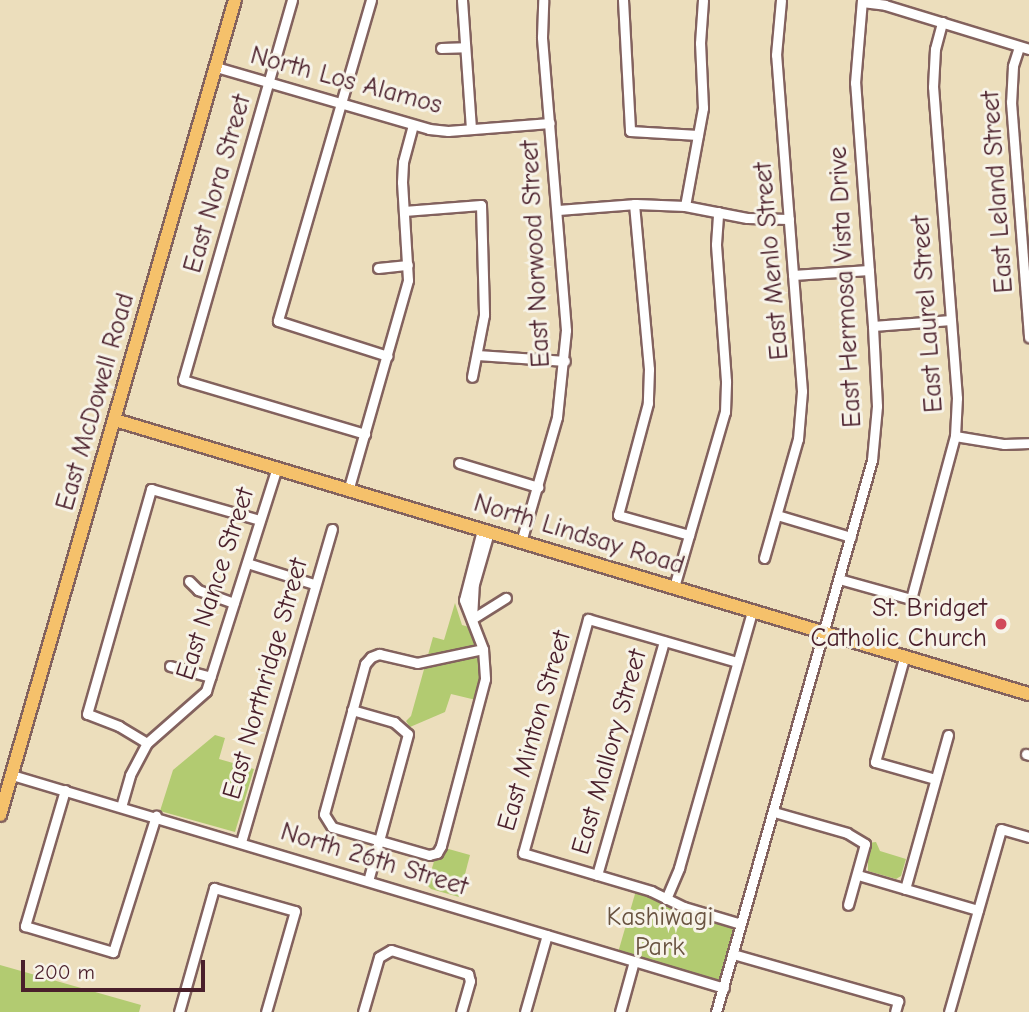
<!DOCTYPE html>
<style>
body{margin:0}
#map{position:relative;width:1029px;height:1012px;overflow:hidden;background:#ecdebc;font-family:"Comic Neue",sans-serif}
div>[style]{position:absolute}
[style*='--x']{left:calc(var(--x)*1px);top:calc(var(--y)*1px);width:calc(var(--w)*1px);rotate:calc(var(--a)*1deg)}
.green>*{inset:0;background:#b2cb71}
.roads{filter:drop-shadow(2px 0 #83625e) drop-shadow(-2px 0 #83625e) drop-shadow(0 2px #83625e) drop-shadow(0 -2px #83625e)}
.minor>*{height:9px;margin:-4.5px;padding:0 4.5px;transform-origin:4.5px;border-radius:4.5px;background:#fff}
.major>*{height:12px;margin:-6px;padding:0 6px;transform-origin:6px;border-radius:6px;background:#f5c16b}
.dots>*{width:19px;height:19px;translate:-50% -50%;box-sizing:border-box;border:4px solid #f7f3e8;border-radius:50%}
span{translate:-50% -50%;white-space:nowrap;text-align:center;line-height:1.15;-webkit-text-stroke:6px #f7f3e8;paint-order:stroke}
.street-label{font-size:26px;color:#4a1f2b}
.poi-label{font-size:26px;color:#4a1f2b}
.right{translate:-100% -50%;text-align:right}
.park-label{font-size:26px;color:#695340}
.scale{position:absolute;left:21px;top:960px;width:184px;height:32px;box-sizing:border-box;border:4px solid #4a1f2b;border-top:0;padding-left:9px;font-size:21px;line-height:24px;white-space:nowrap;color:#4a1f2b;-webkit-text-stroke:5px #f7f3e8;paint-order:stroke}
</style>
<div id="map">
<div class="green">
<div style="clip-path:polygon(455px 603px,462px 625px,469px 627px,477px 645px,481px 675px,476px 700px,451px 694px,445px 712px,410px 727px,406px 721px,411px 716px,433px 637px,444px 640px)"></div>
<div style="clip-path:polygon(215px 735px,225px 738px,219px 759px,254px 769px,235px 832px,160px 811px,173px 770px)"></div>
<div style="clip-path:polygon(876px 842px,880px 851px,906px 859px,901px 876px,896px 879px,868px 871px,868px 843px)"></div>
<div style="clip-path:polygon(445px 848px,470px 855px,459px 897px,431px 889px,427px 885px,435px 858px)"></div>
<div style="clip-path:polygon(637px 887px,741px 924px,724px 988px,617px 956px)"></div>
<div style="clip-path:polygon(0 965px,141px 1005px,139px 1012px,0 1012px)"></div>
</div>
<div class="roads">
<div class="minor">
<div style="--x:292;--y:0;--w:395;--a:106"></div>
<div style="--x:183;--y:380;--w:190;--a:16.5"></div>
<div style="--x:371;--y:0;--w:334;--a:106.2"></div>
<div style="--x:278;--y:321;--w:115;--a:17.7"></div>
<div style="--x:462;--y:0;--w:128;--a:86"></div>
<div style="--x:623;--y:0;--w:131;--a:86.9"></div>
<div style="--x:630;--y:131;--w:68;--a:3.4"></div>
<div style="--x:862;--y:2;--w:23;--a:7"></div>
<div style="--x:885;--y:5;--w:151;--a:17"></div>
<div style="--x:1019;--y:47;--w:20;--a:108"></div>
<div style="--x:1013;--y:66;--w:36;--a:93"></div>
<div style="--x:1011;--y:102;--w:236;--a:85.6"></div>
<div style="--x:441;--y:48;--w:24;--a:-2"></div>
<div style="--x:216;--y:67;--w:222;--a:16.2"></div>
<div style="--x:429;--y:129;--w:19;--a:6"></div>
<div style="--x:448;--y:131;--w:102;--a:-4.5"></div>
<div style="--x:634;--y:204;--w:166;--a:84.8"></div>
<div style="--x:649;--y:369;--w:34;--a:92"></div>
<div style="--x:648;--y:403;--w:116;--a:105"></div>
<div style="--x:618;--y:515;--w:74;--a:15.7"></div>
<div style="--x:685;--y:206;--w:100;--a:-79.6"></div>
<div style="--x:703;--y:108;--w:65;--a:-92.6"></div>
<div style="--x:700;--y:43;--w:43;--a:-86"></div>
<div style="--x:558;--y:210;--w:78;--a:-4.4"></div>
<div style="--x:636;--y:204;--w:49;--a:2.3"></div>
<div style="--x:685;--y:206;--w:63;--a:11"></div>
<div style="--x:747;--y:218;--w:42;--a:1.4"></div>
<div style="--x:404;--y:211;--w:77;--a:-4.5"></div>
<div style="--x:481;--y:205;--w:110;--a:88.4"></div>
<div style="--x:484;--y:315;--w:63;--a:101"></div>
<div style="--x:378;--y:268;--w:30;--a:-6"></div>
<div style="--x:793;--y:275;--w:76;--a:-3.8"></div>
<div style="--x:873;--y:326;--w:78;--a:-4.4"></div>
<div style="--x:478;--y:355;--w:87;--a:3.9"></div>
<div style="--x:955;--y:436;--w:50;--a:9.3"></div>
<div style="--x:1004;--y:444;--w:25;--a:-2"></div>
<div style="--x:459;--y:463;--w:83;--a:16.9"></div>
<div style="--x:348;--y:491;--w:219;--a:-74.1"></div>
<div style="--x:408;--y:280;--w:98;--a:-93.5"></div>
<div style="--x:402;--y:182;--w:20;--a:-87"></div>
<div style="--x:403;--y:162;--w:38;--a:-75"></div>
<div style="--x:777;--y:515;--w:77;--a:16.6"></div>
<div style="--x:482;--y:530;--w:72;--a:104.4"></div>
<div style="--x:464;--y:600;--w:53;--a:68.8"></div>
<div style="--x:483;--y:649;--w:30;--a:86"></div>
<div style="--x:485;--y:679;--w:173;--a:104.8"></div>
<div style="--x:441;--y:846;--w:8;--a:120"></div>
<div style="--x:437;--y:853;--w:8;--a:166"></div>
<div style="--x:429;--y:855;--w:101;--a:-163.9"></div>
<div style="--x:332;--y:827;--w:15;--a:-122"></div>
<div style="--x:324;--y:814;--w:156;--a:-74.7"></div>
<div style="--x:365;--y:664;--w:9;--a:-49"></div>
<div style="--x:371;--y:657;--w:9;--a:-21"></div>
<div style="--x:379;--y:654;--w:39;--a:13"></div>
<div style="--x:417;--y:663;--w:67;--a:-12"></div>
<div style="--x:521;--y:542;--w:130;--a:-73.9"></div>
<div style="--x:557;--y:417;--w:87;--a:-84.1"></div>
<div style="--x:566;--y:330;--w:294;--a:-94.7"></div>
<div style="--x:542;--y:37;--w:37;--a:-88"></div>
<div style="--x:764;--y:558;--w:124;--a:-74.1"></div>
<div style="--x:798;--y:439;--w:48;--a:-85.2"></div>
<div style="--x:802;--y:391;--w:337;--a:-94.4"></div>
<div style="--x:776;--y:55;--w:55;--a:-84.8"></div>
<div style="--x:247;--y:563;--w:70;--a:17.4"></div>
<div style="--x:839;--y:579;--w:75;--a:15.5"></div>
<div style="--x:911;--y:599;--w:169;--a:-74.9"></div>
<div style="--x:955;--y:436;--w:38;--a:-87"></div>
<div style="--x:957;--y:398;--w:312;--a:-94.4"></div>
<div style="--x:933;--y:87;--w:38;--a:-87"></div>
<div style="--x:935;--y:49;--w:28;--a:-75"></div>
<div style="--x:189;--y:581;--w:13;--a:45"></div>
<div style="--x:198;--y:590;--w:38;--a:20"></div>
<div style="--x:674;--y:587;--w:182;--a:-73.8"></div>
<div style="--x:725;--y:412;--w:31;--a:-88"></div>
<div style="--x:726;--y:381;--w:137;--a:-94.2"></div>
<div style="--x:716;--y:244;--w:32;--a:-86"></div>
<div style="--x:472;--y:619;--w:35;--a:-87"></div>
<div style="--x:474;--y:584;--w:54;--a:-73.9"></div>
<div style="--x:472;--y:619;--w:40;--a:-32"></div>
<div style="--x:904;--y:658;--w:108;--a:105.6"></div>
<div style="--x:875;--y:762;--w:62;--a:15.8"></div>
<div style="--x:737;--y:662;--w:155;--a:-163.9"></div>
<div style="--x:588;--y:619;--w:243;--a:105.5"></div>
<div style="--x:523;--y:853;--w:134;--a:16.5"></div>
<div style="--x:651;--y:891;--w:37;--a:26"></div>
<div style="--x:684;--y:907;--w:59;--a:16.6"></div>
<div style="--x:170;--y:666;--w:42;--a:15"></div>
<div style="--x:352;--y:710;--w:44;--a:15.9"></div>
<div style="--x:394;--y:722;--w:18;--a:41"></div>
<div style="--x:408;--y:734;--w:152;--a:105.2"></div>
<div style="--x:147;--y:743;--w:33;--a:-149"></div>
<div style="--x:119;--y:726;--w:34;--a:-159"></div>
<div style="--x:87;--y:714;--w:234;--a:-74.1"></div>
<div style="--x:151;--y:489;--w:113;--a:15.9"></div>
<div style="--x:1026;--y:754;--w:3;--a:18"></div>
<div style="--x:12;--y:775;--w:743;--a:16.65"></div>
<div style="--x:65;--y:790;--w:142;--a:106.4"></div>
<div style="--x:25;--y:926;--w:92;--a:16.5"></div>
<div style="--x:113;--y:952;--w:143;--a:-72.5"></div>
<div style="--x:121;--y:807;--w:33;--a:-74"></div>
<div style="--x:130;--y:775;--w:36;--a:-62"></div>
<div style="--x:147;--y:743;--w:79;--a:-41.4"></div>
<div style="--x:206;--y:691;--w:232;--a:-72.4"></div>
<div style="--x:774;--y:812;--w:76;--a:16"></div>
<div style="--x:847;--y:833;--w:21;--a:31"></div>
<div style="--x:865;--y:844;--w:63;--a:105.6"></div>
<div style="--x:241;--y:842;--w:326;--a:-73.8"></div>
<div style="--x:597;--y:875;--w:243;--a:-74"></div>
<div style="--x:858;--y:875;--w:125;--a:16.3"></div>
<div style="--x:905;--y:889;--w:160;--a:-74.4"></div>
<div style="--x:666;--y:899;--w:34;--a:-67"></div>
<div style="--x:679;--y:868;--w:267;--a:-74.1"></div>
<div style="--x:733;--y:954;--w:172;--a:15.9"></div>
<div style="--x:898;--y:1001;--w:11;--a:105"></div>
<div style="--x:179;--y:1012;--w:129;--a:-74.2"></div>
<div style="--x:214;--y:888;--w:84;--a:15.9"></div>
<div style="--x:295;--y:911;--w:105;--a:106"></div>
<div style="--x:363;--y:1012;--w:57;--a:-73.8"></div>
<div style="--x:379;--y:957;--w:14;--a:-30"></div>
<div style="--x:391;--y:950;--w:81;--a:17.3"></div>
<div style="--x:468;--y:974;--w:7;--a:74"></div>
<div style="--x:470;--y:981;--w:32;--a:106"></div>
<div style="--x:525;--y:1012;--w:80;--a:-74.1"></div>
<div style="--x:620;--y:1012;--w:53;--a:-74.6"></div>
<div style="--x:716;--y:1012;--w:574;--a:-74.22"></div>
<div style="--x:872;--y:460;--w:54;--a:-84.7"></div>
<div style="--x:877;--y:406;--w:80;--a:-92.9"></div>
<div style="--x:873;--y:326;--w:244;--a:-94.2"></div>
<div style="--x:855;--y:83;--w:83;--a:-85.2"></div>
<div style="--x:949;--y:1012;--w:190;--a:-74.1"></div>
<div style="--x:1001;--y:829;--w:29;--a:16"></div>
</div>
<div class="major">
<div style="--x:115;--y:420;--w:954;--a:16.69"></div>
<div style="--x:0;--y:815;--w:848;--a:-73.92"></div>
</div>
</div>
<div class="dots">
<div style="left:1001px;top:624px;background:#d1495b"></div>
</div>
<div class="street-label">
<span style="left:346px;top:81px;rotate:15deg">North Los Alamos</span>
<span style="left:218px;top:184px;rotate:-74deg">East Nora Street</span>
<span style="left:998px;top:192px;rotate:-94deg">East Leland Street</span>
<span style="left:536px;top:254px;rotate:-93deg">East Norwood Street</span>
<span style="left:772px;top:261px;rotate:-95deg">East Menlo Street</span>
<span style="left:846px;top:287px;rotate:-93deg">East Hermosa Vista Drive</span>
<span style="left:928px;top:314px;rotate:-94deg">East Laurel Street</span>
<span style="left:96px;top:402px;rotate:-74deg">East McDowell Road</span>
<span style="left:579px;top:535px;rotate:17deg">North Lindsay Road</span>
<span style="left:216px;top:584px;rotate:-72deg">East Nance Street</span>
<span style="left:266px;top:679px;rotate:-74deg">East Northridge Street</span>
<span style="left:535px;top:731px;rotate:-74deg">East Minton Street</span>
<span style="left:610px;top:752px;rotate:-74deg">East Mallory Street</span>
<span style="left:374px;top:860px;rotate:17deg">North 26th Street</span>
</div>
<div class="poi-label">
<span class="right" style="left:987px;top:624px">St. Bridget<br>Catholic Church</span>
</div>
<div class="park-label">
<span style="left:660px;top:933px">Kashiwagi<br>Park</span>
</div>
<div class="scale">200 m</div>
</div>
